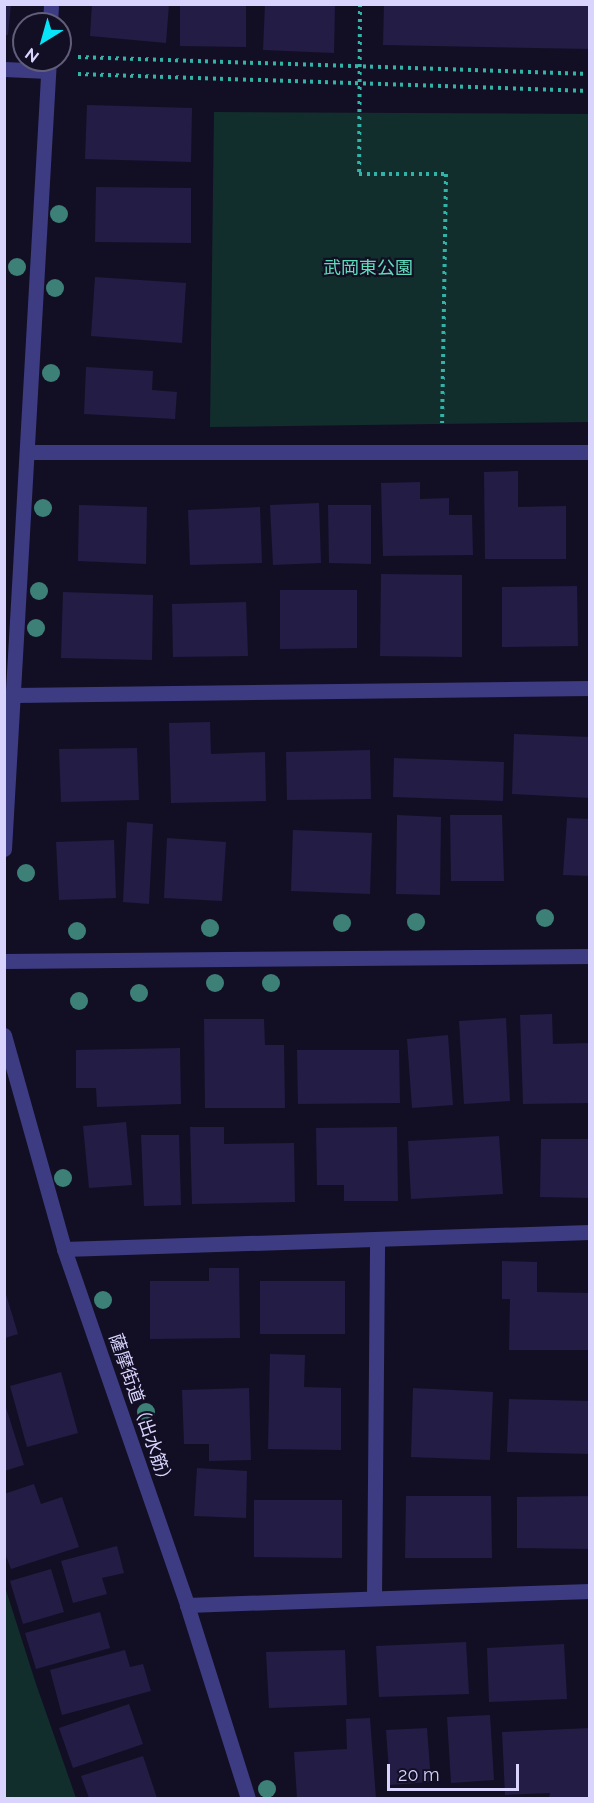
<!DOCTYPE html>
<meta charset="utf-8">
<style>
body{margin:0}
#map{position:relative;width:594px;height:1803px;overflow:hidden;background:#120f24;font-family:Raleway,"Noto Sans JP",sans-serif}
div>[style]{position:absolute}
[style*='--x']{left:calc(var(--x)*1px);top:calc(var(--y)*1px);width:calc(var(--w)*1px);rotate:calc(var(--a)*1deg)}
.green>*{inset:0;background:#122e2c}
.building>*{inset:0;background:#231c45}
.path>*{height:4px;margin-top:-2px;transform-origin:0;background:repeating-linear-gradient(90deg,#32b3a8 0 3px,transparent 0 7.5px)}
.minor>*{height:15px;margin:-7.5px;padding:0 7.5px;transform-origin:7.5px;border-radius:7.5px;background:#3d3c82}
.tertiary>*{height:15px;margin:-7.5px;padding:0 7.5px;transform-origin:7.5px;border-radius:7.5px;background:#3d3c82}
.trees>*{width:18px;height:18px;margin:-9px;border-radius:50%;background:#3d8077}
span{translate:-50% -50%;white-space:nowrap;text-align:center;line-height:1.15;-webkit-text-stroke:4.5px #120f24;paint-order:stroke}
.park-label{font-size:18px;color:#61dcbb}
.street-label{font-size:18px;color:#d8d4fe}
.frame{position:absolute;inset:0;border:6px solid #d8d4fe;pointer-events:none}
.north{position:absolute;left:12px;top:12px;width:60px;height:60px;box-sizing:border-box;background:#120f24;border:2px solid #615e7b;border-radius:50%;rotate:217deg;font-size:16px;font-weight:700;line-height:24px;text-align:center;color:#d8d4fe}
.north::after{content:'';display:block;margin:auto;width:21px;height:27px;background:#07e4f7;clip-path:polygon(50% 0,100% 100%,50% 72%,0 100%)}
.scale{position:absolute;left:387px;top:1764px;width:132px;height:27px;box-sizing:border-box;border:3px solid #d8d4fe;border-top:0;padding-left:8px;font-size:18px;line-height:21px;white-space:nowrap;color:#d8d4fe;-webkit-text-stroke:4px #120f24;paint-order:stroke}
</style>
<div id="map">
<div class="green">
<div style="clip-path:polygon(214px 112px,589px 114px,589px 422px,210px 427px)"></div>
<div style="clip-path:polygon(4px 1584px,36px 1684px,76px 1798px,5px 1798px)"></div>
</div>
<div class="building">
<div style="clip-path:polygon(4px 4px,11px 4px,8px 35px,4px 35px)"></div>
<div style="clip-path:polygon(92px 4px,169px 4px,166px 43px,90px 36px)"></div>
<div style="clip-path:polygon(180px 4px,246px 4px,246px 47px,180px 46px)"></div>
<div style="clip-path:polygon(265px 4px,335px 4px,334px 53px,263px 50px)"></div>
<div style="clip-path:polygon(384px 4px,590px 4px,590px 49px,383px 45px)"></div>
<div style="clip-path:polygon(87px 105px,192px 108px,191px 162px,85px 159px)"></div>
<div style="clip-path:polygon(96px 187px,191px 188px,191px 243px,95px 242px)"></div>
<div style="clip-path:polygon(95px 277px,186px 283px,182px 343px,91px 336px)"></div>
<div style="clip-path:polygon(86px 367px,153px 371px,152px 390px,177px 392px,175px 419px,84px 414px)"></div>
<div style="clip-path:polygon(518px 471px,518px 507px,566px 506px,566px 559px,485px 559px,484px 472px)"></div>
<div style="clip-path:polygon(420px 482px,420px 499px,449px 498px,449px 515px,472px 515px,473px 555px,383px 556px,381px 483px)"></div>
<div style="clip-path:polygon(319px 503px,321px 563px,273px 565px,270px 505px)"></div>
<div style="clip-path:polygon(79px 505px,147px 507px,146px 564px,78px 561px)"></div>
<div style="clip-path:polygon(328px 505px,371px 505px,371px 564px,329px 563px)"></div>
<div style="clip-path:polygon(260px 507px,262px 563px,190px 565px,188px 510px)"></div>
<div style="clip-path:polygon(381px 574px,462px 575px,462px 657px,380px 656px)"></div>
<div style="clip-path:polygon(577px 586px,578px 646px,502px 647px,502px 587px)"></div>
<div style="clip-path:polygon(280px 590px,357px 590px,357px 648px,280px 649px)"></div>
<div style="clip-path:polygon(63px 592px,153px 595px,152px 660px,61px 658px)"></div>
<div style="clip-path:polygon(246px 602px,248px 656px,173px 657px,172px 604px)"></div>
<div style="clip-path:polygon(210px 722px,211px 754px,265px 752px,266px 801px,171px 803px,169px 723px)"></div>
<div style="clip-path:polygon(514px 734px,590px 737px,590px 798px,512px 794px)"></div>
<div style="clip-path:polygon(137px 748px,139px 800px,61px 802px,59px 749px)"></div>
<div style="clip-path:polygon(370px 750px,371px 799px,287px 800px,286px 752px)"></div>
<div style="clip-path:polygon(394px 758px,504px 762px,503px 801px,393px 797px)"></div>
<div style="clip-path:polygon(397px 815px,441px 817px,440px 895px,396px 894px)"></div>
<div style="clip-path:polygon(450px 815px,502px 815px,504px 881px,451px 881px)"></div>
<div style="clip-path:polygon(567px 818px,590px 819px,590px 876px,563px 875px)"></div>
<div style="clip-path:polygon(127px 822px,153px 824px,149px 904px,123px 902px)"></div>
<div style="clip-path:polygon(293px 830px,372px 833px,370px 894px,291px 891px)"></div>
<div style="clip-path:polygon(167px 838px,226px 842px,222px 901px,164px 898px)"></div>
<div style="clip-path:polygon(114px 840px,116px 898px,59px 900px,56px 842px)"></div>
<div style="clip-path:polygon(552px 1014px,553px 1044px,590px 1043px,590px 1103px,523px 1104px,520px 1015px)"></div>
<div style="clip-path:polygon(506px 1018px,510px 1101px,464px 1104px,459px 1021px)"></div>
<div style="clip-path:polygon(204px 1019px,264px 1019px,265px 1045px,284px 1045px,285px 1108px,205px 1108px)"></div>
<div style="clip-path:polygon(448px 1035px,453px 1105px,412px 1108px,407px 1039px)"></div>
<div style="clip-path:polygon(180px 1048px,181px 1104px,97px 1107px,96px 1088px,76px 1088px,76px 1050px)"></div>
<div style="clip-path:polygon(297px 1050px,399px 1050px,400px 1103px,298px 1104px)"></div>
<div style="clip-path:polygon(126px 1122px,132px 1185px,89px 1188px,83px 1126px)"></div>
<div style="clip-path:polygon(190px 1127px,224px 1127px,224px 1144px,294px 1143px,295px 1202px,192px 1204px)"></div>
<div style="clip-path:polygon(397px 1127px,398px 1201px,344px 1201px,344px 1185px,317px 1185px,316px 1128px)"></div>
<div style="clip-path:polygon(141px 1135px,179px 1135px,181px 1205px,144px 1206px)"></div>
<div style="clip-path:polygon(499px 1136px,503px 1194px,411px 1199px,408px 1141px)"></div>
<div style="clip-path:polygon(541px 1139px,590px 1139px,590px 1198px,540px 1197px)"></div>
<div style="clip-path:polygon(502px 1261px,537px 1262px,537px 1292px,590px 1293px,590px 1350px,509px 1350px,510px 1299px,502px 1299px)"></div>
<div style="clip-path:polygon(209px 1268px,239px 1268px,240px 1338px,150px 1339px,150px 1281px,209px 1281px)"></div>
<div style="clip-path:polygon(260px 1281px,345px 1281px,345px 1334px,260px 1334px)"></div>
<div style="clip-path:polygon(5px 1291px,18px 1334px,5px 1338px)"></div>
<div style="clip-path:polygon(270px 1354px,305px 1355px,304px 1387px,341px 1388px,341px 1450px,268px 1449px)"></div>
<div style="clip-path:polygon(61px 1372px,78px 1433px,27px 1447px,10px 1386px)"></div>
<div style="clip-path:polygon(249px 1388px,251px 1460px,209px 1461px,209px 1444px,184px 1444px,182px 1390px)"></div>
<div style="clip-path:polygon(413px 1388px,493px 1392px,490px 1460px,411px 1457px)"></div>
<div style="clip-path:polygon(509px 1399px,590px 1401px,590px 1454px,507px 1452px)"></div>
<div style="clip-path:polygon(4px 1401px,24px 1465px,4px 1471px)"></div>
<div style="clip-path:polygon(197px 1468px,247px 1471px,246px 1518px,194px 1516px)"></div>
<div style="clip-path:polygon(34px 1484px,41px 1504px,62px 1497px,79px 1547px,11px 1569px,4px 1551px,4px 1494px)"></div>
<div style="clip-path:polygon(406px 1496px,491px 1496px,492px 1558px,405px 1558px)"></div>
<div style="clip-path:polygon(590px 1496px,590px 1549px,517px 1548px,517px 1497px)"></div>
<div style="clip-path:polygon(254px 1500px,342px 1500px,342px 1558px,254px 1557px)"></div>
<div style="clip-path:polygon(117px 1546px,124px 1573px,102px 1578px,107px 1594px,73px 1603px,61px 1561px)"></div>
<div style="clip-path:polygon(51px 1569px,64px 1612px,23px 1624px,10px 1581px)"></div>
<div style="clip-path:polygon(100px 1612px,110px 1648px,36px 1669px,25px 1633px)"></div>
<div style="clip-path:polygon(466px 1642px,469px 1694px,379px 1697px,376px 1646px)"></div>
<div style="clip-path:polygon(564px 1644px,567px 1699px,489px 1702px,487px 1648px)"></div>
<div style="clip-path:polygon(125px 1650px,130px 1667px,143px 1664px,151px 1691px,62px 1715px,50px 1670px)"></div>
<div style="clip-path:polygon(345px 1650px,347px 1705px,269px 1708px,266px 1652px)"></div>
<div style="clip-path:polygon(129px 1704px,143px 1744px,73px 1768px,59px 1728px)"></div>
<div style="clip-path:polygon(490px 1715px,494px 1780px,451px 1783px,447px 1717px)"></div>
<div style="clip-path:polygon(370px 1718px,376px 1798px,297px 1798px,294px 1752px,347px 1749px,346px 1719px)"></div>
<div style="clip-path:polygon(427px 1728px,431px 1782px,390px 1785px,386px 1730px)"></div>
<div style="clip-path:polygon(590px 1728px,590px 1798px,549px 1798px,550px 1793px,505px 1795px,502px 1732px)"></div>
<div style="clip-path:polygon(143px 1756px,157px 1798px,89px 1798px,81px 1776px)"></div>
</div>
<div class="path">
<div style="--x:360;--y:4;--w:170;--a:90.3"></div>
<div style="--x:359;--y:174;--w:87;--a:0"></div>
<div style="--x:446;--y:174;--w:249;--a:90.9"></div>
<div style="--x:78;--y:57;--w:512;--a:1.9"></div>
<div style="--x:78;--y:74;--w:512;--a:1.9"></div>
</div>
<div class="minor">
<div style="--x:4;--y:69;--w:44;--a:2.6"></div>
<div style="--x:30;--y:452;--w:560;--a:0"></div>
<div style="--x:14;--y:695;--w:576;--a:-0.7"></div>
<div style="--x:64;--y:1249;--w:526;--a:-1.85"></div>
<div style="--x:374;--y:1596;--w:356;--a:-89.5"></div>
<div style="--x:187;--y:1605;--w:403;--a:-2"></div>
</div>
<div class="tertiary">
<div style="--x:50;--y:24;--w:20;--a:-87"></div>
<div style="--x:4;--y:849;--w:790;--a:-86.74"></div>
<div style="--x:4;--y:961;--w:586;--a:-0.49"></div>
<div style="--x:4;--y:1035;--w:222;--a:74.3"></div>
<div style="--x:64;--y:1249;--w:377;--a:70.9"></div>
<div style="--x:187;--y:1605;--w:202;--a:72.5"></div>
</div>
<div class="trees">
<div style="left:59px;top:214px"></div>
<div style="left:17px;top:267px"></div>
<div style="left:55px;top:288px"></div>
<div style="left:51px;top:373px"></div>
<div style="left:43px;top:508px"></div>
<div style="left:39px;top:591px"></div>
<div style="left:36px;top:628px"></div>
<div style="left:26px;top:873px"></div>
<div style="left:545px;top:918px"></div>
<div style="left:416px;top:922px"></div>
<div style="left:342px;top:923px"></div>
<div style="left:210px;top:928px"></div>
<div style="left:77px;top:931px"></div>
<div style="left:215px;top:983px"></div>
<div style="left:271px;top:983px"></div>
<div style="left:139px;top:993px"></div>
<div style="left:79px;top:1001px"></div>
<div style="left:63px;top:1178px"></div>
<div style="left:103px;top:1300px"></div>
<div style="left:146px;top:1412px"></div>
<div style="left:267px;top:1789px"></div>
</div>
<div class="park-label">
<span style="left:368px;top:268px">武岡東公園</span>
</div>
<div class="street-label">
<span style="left:141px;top:1411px;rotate:71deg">薩摩街道（出水筋）</span>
</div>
<div class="frame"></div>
<div class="north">N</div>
<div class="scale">20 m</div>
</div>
